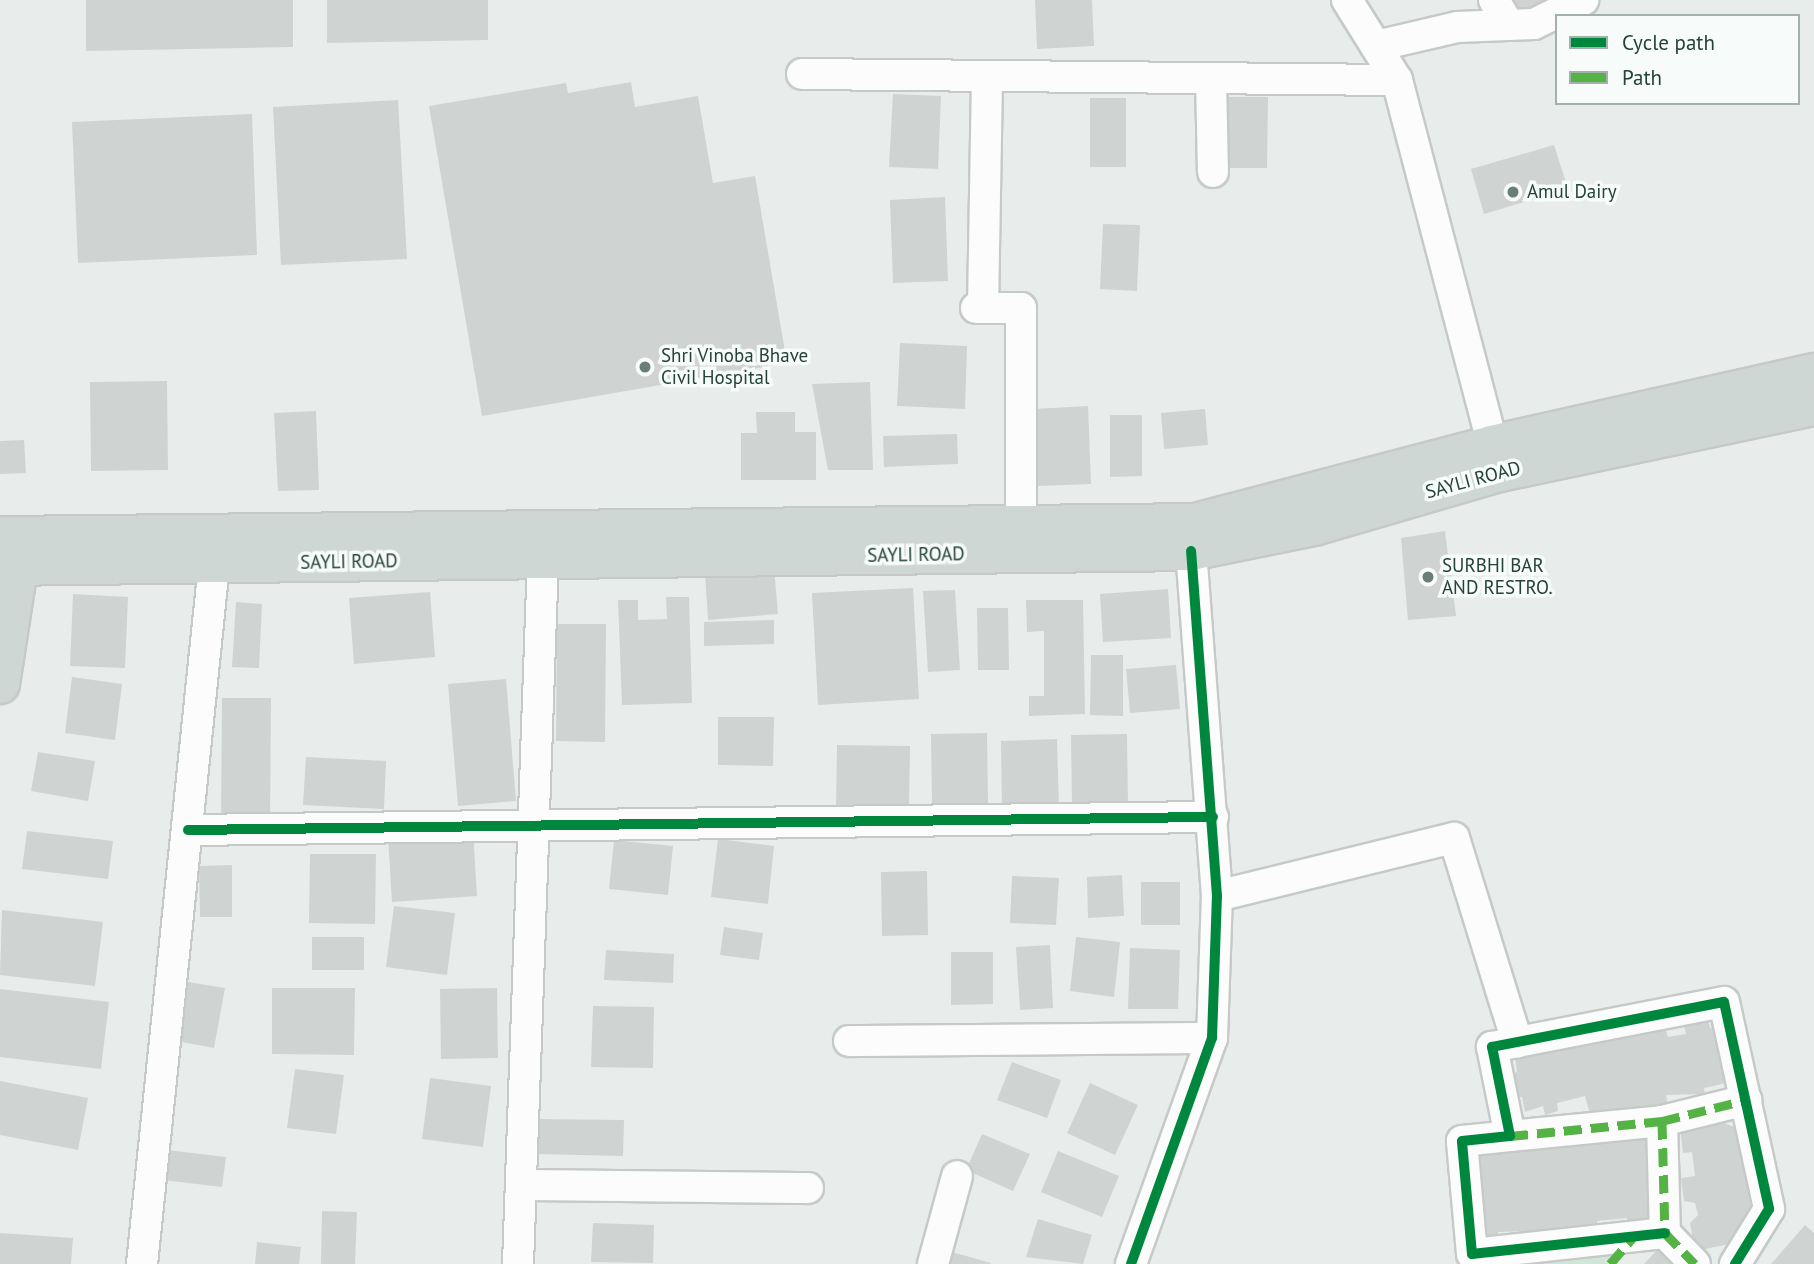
<!DOCTYPE html>
<style>
body{margin:0}
#map{position:relative;width:1814px;height:1264px;overflow:hidden;background:#e8edeb;font-family:"PT Sans",sans-serif}
div>[style]{position:absolute}
[style*='--x']{left:calc(var(--x)*1px);top:calc(var(--y)*1px);width:calc(var(--w)*1px);rotate:calc(var(--a)*1deg)}
.green>*{inset:0;background:#d1e6d8}
.building>*{inset:0;background:#cfd4d2}
.roads{filter:drop-shadow(2px 0 #c5cac8) drop-shadow(-2px 0 #c5cac8) drop-shadow(0 2px #c5cac8) drop-shadow(0 -2px #c5cac8)}
.minor>*{height:30px;margin:-15px;padding:0 15px;transform-origin:15px;border-radius:15px;background:#fcfcfc}
.major>*{height:38px;margin:-19px;padding:0 19px;transform-origin:19px;border-radius:19px;background:#cfd7d5}
.quiet>*{height:9px;margin-top:-4.5px;transform-origin:0;background:repeating-linear-gradient(90deg,#55b346 0 18px,transparent 0 27px)}
.cycleway>*{height:10px;margin:-5px;padding:0 5px;transform-origin:5px;border-radius:5px;background:#00873e}
.dots>*{width:19px;height:19px;translate:-50% -50%;box-sizing:border-box;border:4px solid #f7fbf9;border-radius:50%}
span{translate:-50% -50%;white-space:nowrap;text-align:center;line-height:1.15;-webkit-text-stroke:7px #f7fbf9;paint-order:stroke}
.poi-label{font-size:19px;color:#24423a}
.left{translate:0 -50%;text-align:left}
.street-label{font-size:19px;color:#24423a}
.legend{position:absolute;left:1555px;top:14px;width:245px;height:91px;box-sizing:border-box;background:#f7fbf9;border:2px solid #a3b1ad;margin:0;padding:9px 12px;list-style:none;font-size:21px;color:#24423a}
.legend li{display:flex;align-items:center;gap:14px;height:35px}
.legend b{width:35px;border:2px solid #a3b1ad}
</style>
<div id="map">
<div class="green">
<div style="clip-path:polygon(1634px 1236px,1610px 1264px,1498px 1264px)"></div>
</div>
<div class="building">
<div style="clip-path:polygon(86px 0,293px 0,293px 47px,86px 51px)"></div>
<div style="clip-path:polygon(327px 0,488px 0,488px 40px,327px 43px)"></div>
<div style="clip-path:polygon(1035px 0,1092px 0,1094px 46px,1037px 49px)"></div>
<div style="clip-path:polygon(1505px 0,1549px 0,1515px 18px)"></div>
<div style="clip-path:polygon(631px 82px,635px 107px,698px 96px,713px 183px,755px 176px,787px 363px,482px 416px,429px 106px,566px 83px,568px 93px)"></div>
<div style="clip-path:polygon(893px 94px,941px 96px,938px 169px,889px 167px)"></div>
<div style="clip-path:polygon(1220px 97px,1268px 97px,1267px 168px,1220px 168px)"></div>
<div style="clip-path:polygon(1090px 98px,1126px 98px,1126px 167px,1090px 167px)"></div>
<div style="clip-path:polygon(398px 100px,407px 259px,281px 265px,273px 107px)"></div>
<div style="clip-path:polygon(252px 114px,257px 255px,78px 263px,72px 122px)"></div>
<div style="clip-path:polygon(1554px 145px,1568px 189px,1484px 214px,1471px 169px)"></div>
<div style="clip-path:polygon(945px 197px,948px 281px,893px 283px,890px 200px)"></div>
<div style="clip-path:polygon(1103px 224px,1140px 225px,1137px 291px,1100px 289px)"></div>
<div style="clip-path:polygon(900px 343px,967px 346px,965px 409px,897px 406px)"></div>
<div style="clip-path:polygon(167px 381px,168px 470px,91px 471px,90px 382px)"></div>
<div style="clip-path:polygon(870px 382px,873px 470px,828px 470px,812px 384px)"></div>
<div style="clip-path:polygon(1088px 406px,1091px 484px,1038px 486px,1034px 409px)"></div>
<div style="clip-path:polygon(1205px 409px,1208px 445px,1164px 449px,1161px 413px)"></div>
<div style="clip-path:polygon(316px 411px,319px 490px,278px 491px,274px 413px)"></div>
<div style="clip-path:polygon(756px 412px,795px 412px,795px 432px,816px 432px,816px 480px,741px 480px,741px 433px,757px 433px)"></div>
<div style="clip-path:polygon(1110px 415px,1142px 415px,1142px 476px,1110px 477px)"></div>
<div style="clip-path:polygon(957px 434px,958px 464px,884px 467px,883px 436px)"></div>
<div style="clip-path:polygon(24px 440px,26px 473px,0 474px,0 441px)"></div>
<div style="clip-path:polygon(1445px 531px,1456px 616px,1408px 620px,1401px 538px)"></div>
<div style="clip-path:polygon(774px 568px,778px 614px,708px 620px,705px 573px)"></div>
<div style="clip-path:polygon(913px 588px,919px 699px,818px 705px,812px 593px)"></div>
<div style="clip-path:polygon(1168px 589px,1171px 638px,1103px 642px,1100px 594px)"></div>
<div style="clip-path:polygon(955px 590px,960px 670px,928px 672px,923px 591px)"></div>
<div style="clip-path:polygon(430px 592px,435px 657px,354px 664px,349px 598px)"></div>
<div style="clip-path:polygon(73px 594px,128px 597px,125px 668px,70px 666px)"></div>
<div style="clip-path:polygon(666px 597px,689px 597px,692px 703px,622px 705px,618px 600px,638px 600px,638px 620px,667px 619px)"></div>
<div style="clip-path:polygon(1026px 600px,1083px 600px,1085px 714px,1029px 716px,1029px 696px,1044px 696px,1044px 631px,1027px 632px)"></div>
<div style="clip-path:polygon(236px 602px,262px 604px,259px 668px,232px 667px)"></div>
<div style="clip-path:polygon(977px 608px,1008px 608px,1009px 670px,978px 670px)"></div>
<div style="clip-path:polygon(774px 620px,774px 644px,704px 646px,704px 622px)"></div>
<div style="clip-path:polygon(557px 624px,606px 624px,605px 742px,556px 741px)"></div>
<div style="clip-path:polygon(1091px 655px,1123px 655px,1123px 716px,1090px 715px)"></div>
<div style="clip-path:polygon(1176px 665px,1180px 709px,1130px 713px,1126px 669px)"></div>
<div style="clip-path:polygon(72px 677px,122px 684px,115px 740px,65px 733px)"></div>
<div style="clip-path:polygon(506px 679px,516px 801px,458px 806px,448px 684px)"></div>
<div style="clip-path:polygon(222px 698px,271px 698px,270px 825px,221px 825px)"></div>
<div style="clip-path:polygon(718px 717px,774px 717px,773px 766px,718px 765px)"></div>
<div style="clip-path:polygon(987px 733px,988px 803px,932px 804px,931px 734px)"></div>
<div style="clip-path:polygon(1127px 734px,1128px 804px,1072px 805px,1071px 735px)"></div>
<div style="clip-path:polygon(1057px 739px,1059px 809px,1002px 810px,1001px 741px)"></div>
<div style="clip-path:polygon(837px 745px,910px 746px,909px 808px,836px 808px)"></div>
<div style="clip-path:polygon(38px 752px,95px 761px,88px 801px,31px 791px)"></div>
<div style="clip-path:polygon(306px 757px,386px 761px,384px 809px,303px 805px)"></div>
<div style="clip-path:polygon(27px 831px,113px 841px,108px 879px,22px 869px)"></div>
<div style="clip-path:polygon(473px 831px,477px 896px,392px 902px,388px 837px)"></div>
<div style="clip-path:polygon(718px 839px,774px 846px,768px 904px,711px 897px)"></div>
<div style="clip-path:polygon(614px 840px,673px 846px,668px 895px,609px 889px)"></div>
<div style="clip-path:polygon(310px 854px,376px 854px,375px 924px,309px 923px)"></div>
<div style="clip-path:polygon(232px 865px,232px 917px,200px 917px,199px 866px)"></div>
<div style="clip-path:polygon(927px 871px,928px 935px,882px 936px,881px 872px)"></div>
<div style="clip-path:polygon(1122px 875px,1124px 916px,1088px 918px,1087px 877px)"></div>
<div style="clip-path:polygon(1012px 876px,1059px 878px,1056px 925px,1010px 923px)"></div>
<div style="clip-path:polygon(1141px 882px,1180px 882px,1180px 925px,1141px 925px)"></div>
<div style="clip-path:polygon(394px 906px,455px 913px,447px 975px,386px 967px)"></div>
<div style="clip-path:polygon(2px 910px,103px 922px,95px 986px,0 975px)"></div>
<div style="clip-path:polygon(724px 927px,763px 933px,759px 960px,720px 955px)"></div>
<div style="clip-path:polygon(312px 937px,364px 937px,364px 970px,312px 970px)"></div>
<div style="clip-path:polygon(1076px 937px,1120px 942px,1114px 997px,1070px 991px)"></div>
<div style="clip-path:polygon(1050px 945px,1053px 1008px,1020px 1010px,1016px 947px)"></div>
<div style="clip-path:polygon(1130px 948px,1180px 950px,1178px 1009px,1128px 1009px)"></div>
<div style="clip-path:polygon(606px 950px,674px 954px,673px 983px,604px 980px)"></div>
<div style="clip-path:polygon(951px 952px,993px 952px,993px 1004px,951px 1005px)"></div>
<div style="clip-path:polygon(182px 981px,225px 988px,214px 1048px,171px 1040px)"></div>
<div style="clip-path:polygon(272px 988px,355px 988px,354px 1055px,272px 1054px)"></div>
<div style="clip-path:polygon(497px 988px,498px 1058px,441px 1059px,440px 989px)"></div>
<div style="clip-path:polygon(0 989px,109px 1002px,101px 1069px,0 1057px)"></div>
<div style="clip-path:polygon(593px 1006px,654px 1007px,653px 1068px,591px 1067px)"></div>
<div style="clip-path:polygon(1706px 1009px,1710px 1028px,1722px 1026px,1731px 1067px,1723px 1069px,1726px 1083px,1704px 1088px,1705px 1094px,1666px 1095px,1668px 1105px,1615px 1118px,1612px 1110px,1590px 1114px,1585px 1096px,1557px 1103px,1558px 1111px,1545px 1115px,1543px 1106px,1525px 1112px,1522px 1097px,1516px 1098px,1510px 1074px,1517px 1072px,1515px 1057px,1554px 1040px,1557px 1052px,1643px 1028px,1666px 1031px,1668px 1037px,1686px 1034px,1682px 1016px)"></div>
<div style="clip-path:polygon(1012px 1062px,1061px 1080px,1047px 1118px,997px 1100px)"></div>
<div style="clip-path:polygon(295px 1069px,344px 1075px,336px 1134px,287px 1128px)"></div>
<div style="clip-path:polygon(430px 1078px,491px 1086px,483px 1147px,422px 1139px)"></div>
<div style="clip-path:polygon(0 1081px,88px 1098px,78px 1150px,0 1135px)"></div>
<div style="clip-path:polygon(1090px 1083px,1138px 1105px,1115px 1155px,1067px 1133px)"></div>
<div style="clip-path:polygon(536px 1119px,624px 1120px,623px 1156px,535px 1154px)"></div>
<div style="clip-path:polygon(1719px 1121px,1749px 1133px,1761px 1207px,1735px 1243px,1695px 1251px,1690px 1223px,1698px 1215px,1695px 1203px,1684px 1201px,1681px 1178px,1695px 1176px,1692px 1152px,1683px 1153px,1680px 1126px)"></div>
<div style="clip-path:polygon(982px 1134px,1030px 1154px,1013px 1191px,966px 1170px)"></div>
<div style="clip-path:polygon(1588px 1136px,1589px 1145px,1653px 1136px,1661px 1223px,1628px 1226px,1627px 1218px,1597px 1221px,1598px 1229px,1498px 1232px,1499px 1239px,1476px 1242px,1467px 1151px,1528px 1151px,1527px 1142px)"></div>
<div style="clip-path:polygon(167px 1150px,226px 1157px,222px 1187px,163px 1180px)"></div>
<div style="clip-path:polygon(1058px 1151px,1119px 1176px,1102px 1217px,1041px 1192px)"></div>
<div style="clip-path:polygon(322px 1211px,357px 1212px,355px 1264px,321px 1264px)"></div>
<div style="clip-path:polygon(1038px 1219px,1092px 1235px,1083px 1264px,1026px 1257px)"></div>
<div style="clip-path:polygon(593px 1223px,654px 1225px,653px 1263px,591px 1262px)"></div>
<div style="clip-path:polygon(1805px 1225px,1814px 1233px,1814px 1264px,1771px 1264px)"></div>
<div style="clip-path:polygon(0 1233px,73px 1238px,71px 1264px,0 1264px)"></div>
<div style="clip-path:polygon(257px 1242px,301px 1247px,299px 1264px,255px 1264px)"></div>
<div style="clip-path:polygon(1658px 1249px,1675px 1264px,1644px 1264px)"></div>
<div style="clip-path:polygon(952px 1252px,991px 1263px,990px 1264px,948px 1264px)"></div>
</div>
<div class="roads">
<div class="minor">
<div style="--x:1347;--y:0;--w:94;--a:58"></div>
<div style="--x:1397;--y:80;--w:398;--a:75.3"></div>
<div style="--x:1494;--y:0;--w:29;--a:59"></div>
<div style="--x:1376;--y:46;--w:83;--a:-13.2"></div>
<div style="--x:1457;--y:27;--w:77;--a:-2.2"></div>
<div style="--x:1534;--y:24;--w:55;--a:-26.1"></div>
<div style="--x:802;--y:74;--w:595;--a:0.58"></div>
<div style="--x:1211;--y:78;--w:94;--a:88.8"></div>
<div style="--x:976;--y:308;--w:45;--a:0"></div>
<div style="--x:1021;--y:308;--w:239;--a:90"></div>
<div style="--x:983;--y:308;--w:232;--a:-89"></div>
<div style="--x:188;--y:830;--w:1025;--a:-0.73"></div>
<div style="--x:1217;--y:896;--w:244;--a:-13.8"></div>
<div style="--x:1454;--y:838;--w:214;--a:72.8"></div>
<div style="--x:849;--y:1041;--w:363;--a:-0.5"></div>
<div style="--x:1662;--y:1121;--w:112;--a:88.5"></div>
<div style="--x:1665;--y:1233;--w:43;--a:45.9"></div>
<div style="--x:1510;--y:1136;--w:153;--a:-5.6"></div>
<div style="--x:1662;--y:1121;--w:87;--a:-14"></div>
<div style="--x:521;--y:1185;--w:287;--a:0.6"></div>
<div style="--x:1665;--y:1233;--w:194;--a:173.8"></div>
<div style="--x:1472;--y:1254;--w:113;--a:-95.1"></div>
<div style="--x:1462;--y:1141;--w:48;--a:-5.9"></div>
<div style="--x:1510;--y:1136;--w:91;--a:-101.4"></div>
<div style="--x:1492;--y:1047;--w:236;--a:-11"></div>
<div style="--x:1724;--y:1002;--w:212;--a:77.7"></div>
<div style="--x:1769;--y:1209;--w:65;--a:121.7"></div>
<div style="--x:142;--y:1264;--w:703;--a:-84.12"></div>
<div style="--x:518;--y:1264;--w:705;--a:-87.97"></div>
<div style="--x:933;--y:1264;--w:91;--a:-74.7"></div>
<div style="--x:1131;--y:1264;--w:240;--a:-70.3"></div>
<div style="--x:1212;--y:1038;--w:142;--a:-88"></div>
<div style="--x:1217;--y:896;--w:346;--a:-94.3"></div>
</div>
<div class="major">
<div style="--x:0;--y:536;--w:1195;--a:-0.62"></div>
<div style="--x:1195;--y:523;--w:307;--a:-14.7"></div>
<div style="--x:1492;--y:445;--w:330;--a:-12.6"></div>
<div style="--x:0;--y:566;--w:1191;--a:-0.72"></div>
<div style="--x:1191;--y:551;--w:126;--a:-11.5"></div>
<div style="--x:1314;--y:526;--w:194;--a:-16.2"></div>
<div style="--x:1500;--y:472;--w:321;--a:-11.9"></div>
<div style="--x:0;--y:684;--w:144;--a:-81.2"></div>
</div>
</div>
<div class="quiet">
<div style="--x:1662;--y:1121;--w:112;--a:88.5"></div>
<div style="--x:1665;--y:1233;--w:43;--a:45.9"></div>
<div style="--x:1510;--y:1136;--w:153;--a:-5.6"></div>
<div style="--x:1662;--y:1121;--w:87;--a:-14"></div>
<div style="--x:1610;--y:1264;--w:37;--a:-49"></div>
</div>
<div class="cycleway">
<div style="--x:188;--y:830;--w:1025;--a:-0.73"></div>
<div style="--x:1665;--y:1233;--w:194;--a:173.8"></div>
<div style="--x:1472;--y:1254;--w:113;--a:-95.1"></div>
<div style="--x:1462;--y:1141;--w:48;--a:-5.9"></div>
<div style="--x:1510;--y:1136;--w:91;--a:-101.4"></div>
<div style="--x:1492;--y:1047;--w:236;--a:-11"></div>
<div style="--x:1724;--y:1002;--w:212;--a:77.7"></div>
<div style="--x:1769;--y:1209;--w:65;--a:121.7"></div>
<div style="--x:1131;--y:1264;--w:240;--a:-70.3"></div>
<div style="--x:1212;--y:1038;--w:142;--a:-88"></div>
<div style="--x:1217;--y:896;--w:346;--a:-94.3"></div>
</div>
<div class="dots">
<div style="left:1513px;top:192px;background:#697e78"></div>
<div style="left:645px;top:367px;background:#697e78"></div>
<div style="left:1428px;top:577px;background:#697e78"></div>
</div>
<div class="poi-label">
<span class="left" style="left:1527px;top:192px">Amul Dairy</span>
<span class="left" style="left:661px;top:367px">Shri Vinoba Bhave<br>Civil Hospital</span>
<span class="left" style="left:1442px;top:577px">SURBHI BAR<br>AND RESTRO.</span>
</div>
<div class="street-label">
<span style="left:1473px;top:480px;rotate:-15deg">SAYLI ROAD</span>
<span style="left:916px;top:555px;rotate:-1deg">SAYLI ROAD</span>
<span style="left:349px;top:562px;rotate:-1deg">SAYLI ROAD</span>
</div>
<ul class="legend">
<li><b style="height:9px;background:#00873e"></b>Cycle path</li>
<li><b style="height:9px;background:#55b346"></b>Path</li>
</ul>
</div>
